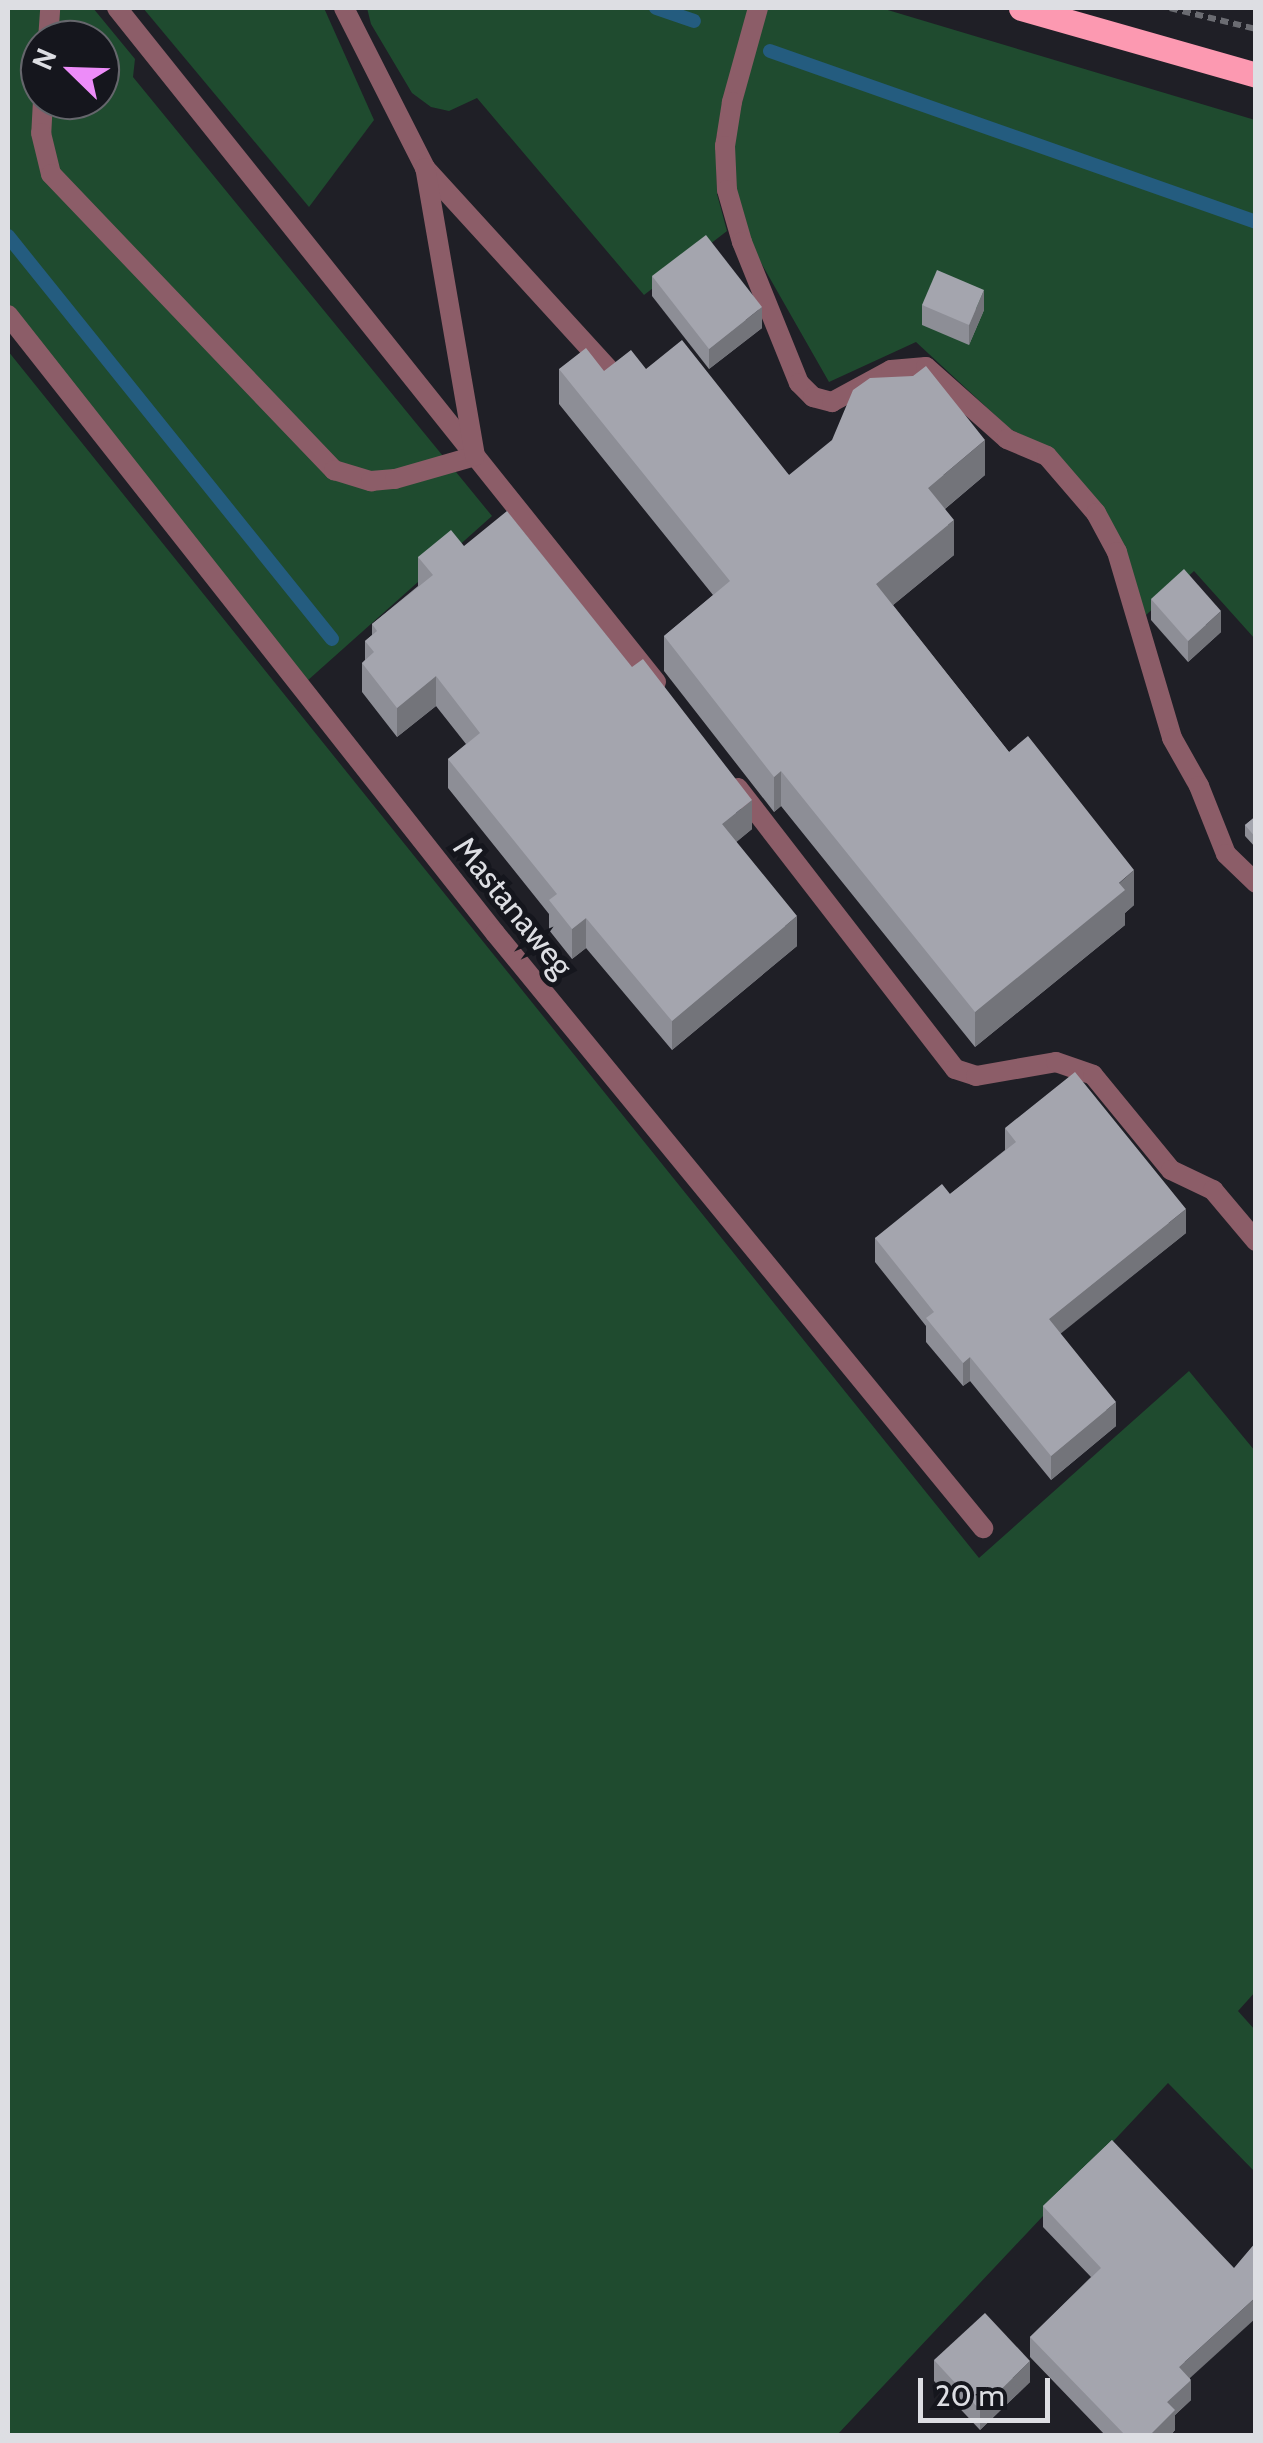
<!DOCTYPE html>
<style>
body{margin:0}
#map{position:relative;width:1263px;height:2443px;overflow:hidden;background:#1f1f26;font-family:Cabin,sans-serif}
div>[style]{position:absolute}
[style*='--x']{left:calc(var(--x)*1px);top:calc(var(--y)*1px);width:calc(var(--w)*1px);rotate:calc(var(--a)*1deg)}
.green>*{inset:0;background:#1f4b2f}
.stream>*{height:14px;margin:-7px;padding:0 7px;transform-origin:7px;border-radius:7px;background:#245c7f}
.path>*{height:6px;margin-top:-3px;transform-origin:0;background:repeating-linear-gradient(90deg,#6b6c72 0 8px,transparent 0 13px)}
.lane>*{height:20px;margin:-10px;padding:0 10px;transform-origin:10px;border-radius:10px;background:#8c5d68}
.street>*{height:20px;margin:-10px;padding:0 10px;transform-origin:10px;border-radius:10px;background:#8c5d68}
.primary>*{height:25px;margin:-12.5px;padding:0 12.5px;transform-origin:12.5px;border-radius:12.5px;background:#fc99b1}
.wall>*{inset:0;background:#8d8e96}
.shaded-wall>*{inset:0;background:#73747a}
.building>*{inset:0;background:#a4a5ae}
span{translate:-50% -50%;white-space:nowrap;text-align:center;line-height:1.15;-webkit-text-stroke:10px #15161d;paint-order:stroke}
.street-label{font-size:32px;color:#dddee3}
.frame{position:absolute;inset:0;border:10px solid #dddee3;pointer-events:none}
.north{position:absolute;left:20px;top:20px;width:100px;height:100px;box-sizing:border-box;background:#15161d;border:2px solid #65666c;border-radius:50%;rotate:293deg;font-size:28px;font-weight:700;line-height:40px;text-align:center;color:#dddee3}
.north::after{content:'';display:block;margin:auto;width:35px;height:45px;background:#ed8cf9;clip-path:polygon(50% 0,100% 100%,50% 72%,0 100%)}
.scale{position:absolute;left:918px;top:2378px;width:132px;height:45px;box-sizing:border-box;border:5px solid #dddee3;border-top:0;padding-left:12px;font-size:30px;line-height:35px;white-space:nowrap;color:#dddee3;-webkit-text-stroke:8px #15161d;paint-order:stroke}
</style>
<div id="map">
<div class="green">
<div style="clip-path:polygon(evenodd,8px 8px,93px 8px,135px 59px,133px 77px,492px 516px,307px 681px,8px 305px,8px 8px,40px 40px,100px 40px,100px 100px,40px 100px,40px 40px)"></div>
<div style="clip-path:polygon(143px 8px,324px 8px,374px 120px,309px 207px)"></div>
<div style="clip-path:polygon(367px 8px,750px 8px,716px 138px,717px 194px,727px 231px,644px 295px,477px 98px,449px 111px,431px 107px,412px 93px,371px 24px)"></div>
<div style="clip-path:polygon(765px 8px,881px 8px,1255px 120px,1255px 639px,1194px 571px,1146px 615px,1103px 508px,1051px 450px,1010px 429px,916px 342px,829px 382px,748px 240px,733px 190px,731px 147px)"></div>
<div style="clip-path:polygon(8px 351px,979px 1558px,1189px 1371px,1255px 1451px,1256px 1991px,1238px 2011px,1255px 2030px,1255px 2172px,1168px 2083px,837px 2435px,8px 2435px)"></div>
</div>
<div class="stream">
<div style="--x:656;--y:8;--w:40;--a:18.9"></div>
<div style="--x:770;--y:51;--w:515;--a:19.38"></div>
<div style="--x:8;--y:236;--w:517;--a:51.2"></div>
</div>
<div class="path">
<div style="--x:1170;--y:8;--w:89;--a:13.7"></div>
</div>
<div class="lane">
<div style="--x:117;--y:8;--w:863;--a:51.35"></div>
<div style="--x:344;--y:8;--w:179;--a:63.1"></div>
<div style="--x:425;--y:168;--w:283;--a:47.6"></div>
<div style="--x:758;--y:8;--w:98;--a:105.5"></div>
<div style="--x:732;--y:102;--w:45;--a:99"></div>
<div style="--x:725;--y:146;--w:44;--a:87.4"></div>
<div style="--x:727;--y:190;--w:54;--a:73.9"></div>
<div style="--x:742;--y:242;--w:152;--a:68"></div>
<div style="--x:799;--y:383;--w:20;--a:45"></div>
<div style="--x:813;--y:397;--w:20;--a:15"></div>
<div style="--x:832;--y:402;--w:67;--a:-28.5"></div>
<div style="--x:891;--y:370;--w:35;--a:-5"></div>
<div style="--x:926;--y:367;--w:108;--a:41.6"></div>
<div style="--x:1007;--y:439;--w:43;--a:23"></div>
<div style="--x:1047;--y:456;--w:75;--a:49.3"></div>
<div style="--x:1096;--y:513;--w:44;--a:61.7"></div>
<div style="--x:1117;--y:552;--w:194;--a:73.5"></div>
<div style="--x:1172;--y:738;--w:55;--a:60.6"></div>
<div style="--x:1199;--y:786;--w:73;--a:68.3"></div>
<div style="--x:1226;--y:854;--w:42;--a:44"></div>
<div style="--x:48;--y:40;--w:32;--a:-86"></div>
<div style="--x:43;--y:100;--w:33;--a:93"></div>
<div style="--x:41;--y:133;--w:42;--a:76.3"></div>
<div style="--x:51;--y:174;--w:410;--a:46.3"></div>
<div style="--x:334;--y:470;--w:39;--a:17"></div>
<div style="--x:371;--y:481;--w:24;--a:-5"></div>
<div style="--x:395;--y:479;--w:83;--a:-16"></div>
<div style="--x:475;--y:456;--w:292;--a:-99.8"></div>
<div style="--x:738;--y:788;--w:355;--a:52.3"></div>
<div style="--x:955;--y:1069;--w:22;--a:18"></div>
<div style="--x:976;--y:1076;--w:81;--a:-9.9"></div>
<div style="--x:1056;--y:1062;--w:39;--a:19"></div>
<div style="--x:1093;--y:1075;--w:123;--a:50.6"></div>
<div style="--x:1171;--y:1170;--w:47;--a:25.5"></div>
<div style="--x:1213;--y:1190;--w:67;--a:49.9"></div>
</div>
<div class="street">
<div style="--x:8;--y:315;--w:787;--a:51.76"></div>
<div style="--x:495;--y:933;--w:770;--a:50.64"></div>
</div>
<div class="primary">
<div style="--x:1021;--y:8;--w:244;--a:15.9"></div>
</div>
<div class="wall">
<div style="clip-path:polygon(652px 276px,762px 328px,709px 369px,652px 296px)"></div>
<div style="clip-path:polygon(922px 305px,984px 310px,969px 345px,922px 325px)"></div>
<div style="clip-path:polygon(559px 369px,604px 371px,646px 369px,789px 475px,985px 475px,945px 509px,954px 555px,893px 605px,1009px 752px,1134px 905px,1125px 913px,1125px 925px,975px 1047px,781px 806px,774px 812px,664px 671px,664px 636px,713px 595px,559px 404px)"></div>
<div style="clip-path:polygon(464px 546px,752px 829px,736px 842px,797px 946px,672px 1050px,586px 948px,572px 959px,549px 930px,549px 914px,448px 788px,448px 759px,466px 744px,436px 706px,397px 737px,362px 692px,362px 663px,365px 660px,365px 641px,372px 635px,372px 624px,418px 586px,418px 557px)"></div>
<div style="clip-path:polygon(1151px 599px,1221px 632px,1188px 662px,1151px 620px)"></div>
<div style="clip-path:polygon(1256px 816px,1256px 848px,1245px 836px,1245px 825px)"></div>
<div style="clip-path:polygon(1005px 1128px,1186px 1233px,1060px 1333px,1116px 1426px,1051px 1480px,970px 1381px,963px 1386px,926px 1342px,926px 1326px,875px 1262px,875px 1238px,950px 1194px,1005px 1150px)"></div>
<div style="clip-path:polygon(1112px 2140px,1190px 2378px,1191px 2400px,1175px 2415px,1175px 2430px,1170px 2436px,1106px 2436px,1030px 2357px,1030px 2337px,1091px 2277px,1043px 2227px,1043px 2206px)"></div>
<div style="clip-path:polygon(934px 2360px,1030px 2382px,980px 2430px,934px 2381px)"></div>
</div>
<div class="shaded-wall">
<div style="clip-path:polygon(984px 290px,984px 310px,969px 345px,969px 325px)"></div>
<div style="clip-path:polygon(762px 307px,762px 328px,709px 369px,709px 349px)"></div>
<div style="clip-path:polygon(985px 440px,985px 475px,928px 523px,928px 488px)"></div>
<div style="clip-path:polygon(954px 520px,954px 555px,876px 619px,876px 584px)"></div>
<div style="clip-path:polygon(1221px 611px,1221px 632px,1188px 662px,1188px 641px)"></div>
<div style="clip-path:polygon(436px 676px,436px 706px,397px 737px,397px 708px)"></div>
<div style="clip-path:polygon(781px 771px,781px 806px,774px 812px,774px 777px)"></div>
<div style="clip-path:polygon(752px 800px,752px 829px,722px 854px,722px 824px)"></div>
<div style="clip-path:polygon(1134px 870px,1134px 905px,1125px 913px,1125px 925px,975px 1047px,975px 1012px)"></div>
<div style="clip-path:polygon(797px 916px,797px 946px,672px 1050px,672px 1021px)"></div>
<div style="clip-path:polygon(586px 918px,586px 948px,572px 959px,572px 929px)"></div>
<div style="clip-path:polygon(1186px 1209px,1186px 1233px,1049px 1343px,1049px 1319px)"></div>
<div style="clip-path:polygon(970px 1357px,970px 1381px,963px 1386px,963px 1363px)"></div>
<div style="clip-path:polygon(1116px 1402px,1116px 1426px,1051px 1480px,1051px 1456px)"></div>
<div style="clip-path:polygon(1256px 2297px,1256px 2318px,1179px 2388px,1179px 2367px)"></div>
<div style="clip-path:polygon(1030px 2361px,1030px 2382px,980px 2430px,980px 2410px)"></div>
<div style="clip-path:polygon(1191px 2380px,1191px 2400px,1175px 2415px,1175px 2430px,1170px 2436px,1149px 2436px,1167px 2402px)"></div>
</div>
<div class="building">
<div style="clip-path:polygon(706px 235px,762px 307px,709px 349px,652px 276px)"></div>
<div style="clip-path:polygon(937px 270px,984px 290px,969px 325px,922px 305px)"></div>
<div style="clip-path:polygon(682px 340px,789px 475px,832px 440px,853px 390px,870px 378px,913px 376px,926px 366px,985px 440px,928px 488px,954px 520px,876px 584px,1009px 752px,1028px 736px,1134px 870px,1119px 883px,1125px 890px,975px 1012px,781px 771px,774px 777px,664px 636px,730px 581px,559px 369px,586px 348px,604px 371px,631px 350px,646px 369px)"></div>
<div style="clip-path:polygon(507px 511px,632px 667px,643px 659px,752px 800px,722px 824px,797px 916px,672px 1021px,586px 918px,572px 929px,549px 900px,557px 894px,448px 759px,480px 733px,436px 676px,397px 708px,362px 663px,374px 652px,365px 641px,377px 631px,372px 624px,433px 575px,418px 557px,451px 530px,464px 546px)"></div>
<div style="clip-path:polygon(1184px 569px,1221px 611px,1188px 641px,1151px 599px)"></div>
<div style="clip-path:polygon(1256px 816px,1256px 838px,1245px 825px)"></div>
<div style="clip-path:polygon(1075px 1072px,1186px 1209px,1049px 1319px,1116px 1402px,1051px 1456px,970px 1357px,963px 1363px,926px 1318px,934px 1312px,875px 1238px,942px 1184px,950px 1194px,1016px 1142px,1005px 1128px)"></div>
<div style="clip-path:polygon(1112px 2140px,1234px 2268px,1256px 2242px,1256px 2297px,1179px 2367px,1191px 2380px,1167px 2402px,1175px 2410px,1149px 2436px,1126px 2436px,1030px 2337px,1101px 2268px,1043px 2206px)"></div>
<div style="clip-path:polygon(985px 2313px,1030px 2361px,980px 2410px,934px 2360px)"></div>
</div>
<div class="street-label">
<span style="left:513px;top:907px;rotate:51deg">Mastanaweg</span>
</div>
<div class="frame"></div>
<div class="north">N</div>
<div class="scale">20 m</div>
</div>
